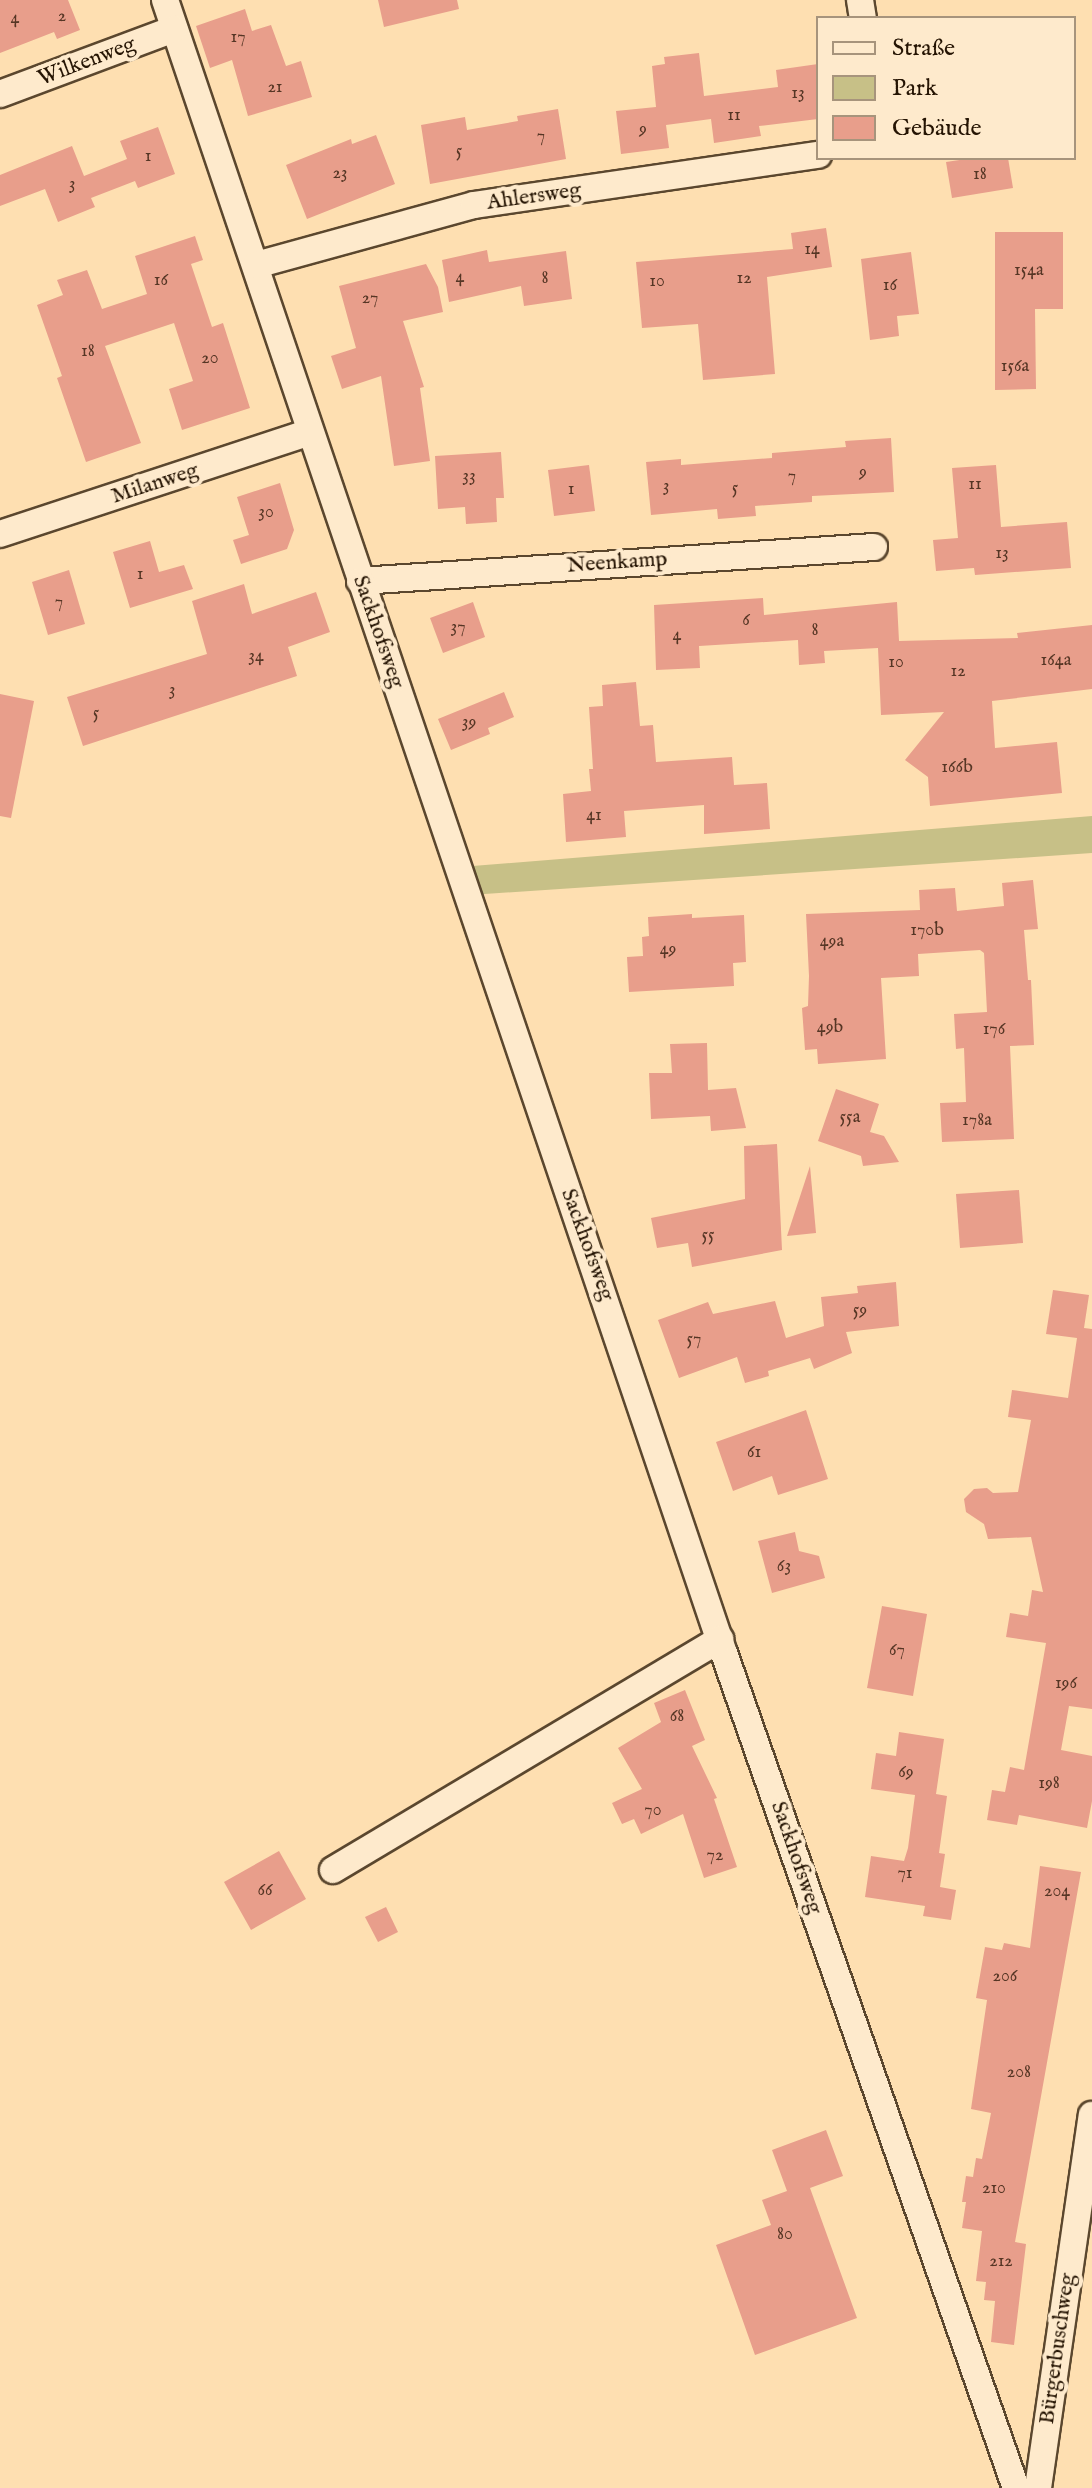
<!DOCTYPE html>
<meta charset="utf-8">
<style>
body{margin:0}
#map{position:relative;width:1092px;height:2488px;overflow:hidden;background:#fedfb1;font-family:"IM FELL English",serif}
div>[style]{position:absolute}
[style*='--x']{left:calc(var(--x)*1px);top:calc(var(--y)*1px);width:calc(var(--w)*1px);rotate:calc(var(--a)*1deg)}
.green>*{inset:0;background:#c7c087}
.building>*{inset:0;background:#e89e8b}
.roads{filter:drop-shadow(2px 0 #5b472e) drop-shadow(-2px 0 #5b472e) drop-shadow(0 2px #5b472e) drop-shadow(0 -2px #5b472e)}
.street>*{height:26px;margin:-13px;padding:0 13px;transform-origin:13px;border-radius:13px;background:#feeacc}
span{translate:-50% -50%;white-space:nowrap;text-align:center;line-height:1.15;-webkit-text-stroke:8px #feeacc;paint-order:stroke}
.number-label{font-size:18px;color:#563625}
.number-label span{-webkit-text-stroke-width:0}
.street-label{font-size:22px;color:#251403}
.legend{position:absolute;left:816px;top:16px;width:260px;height:144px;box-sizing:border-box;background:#feeacc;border:2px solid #a7947c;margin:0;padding:10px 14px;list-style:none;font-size:24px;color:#251403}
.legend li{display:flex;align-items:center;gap:16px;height:40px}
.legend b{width:40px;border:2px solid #a7947c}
</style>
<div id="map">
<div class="green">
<div style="clip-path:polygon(1092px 816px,1092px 853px,470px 895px,460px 867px)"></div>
</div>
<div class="building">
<div style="clip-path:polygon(0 0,68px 0,80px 30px,57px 39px,54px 32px,0 53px)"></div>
<div style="clip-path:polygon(378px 0,457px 0,459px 9px,384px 27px)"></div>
<div style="clip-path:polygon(245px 9px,252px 31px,271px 25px,286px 66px,301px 61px,312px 97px,248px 116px,232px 60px,210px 68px,196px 26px)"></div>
<div style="clip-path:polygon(699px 53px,704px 96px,778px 87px,776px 70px,818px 64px,818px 119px,759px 126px,761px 136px,714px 143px,711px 119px,666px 125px,669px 148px,621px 154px,616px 111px,656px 107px,652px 66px,665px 64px,664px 57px)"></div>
<div style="clip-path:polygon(558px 109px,566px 159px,430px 184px,421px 125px,465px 117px,467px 130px,518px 121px,517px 116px)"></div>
<div style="clip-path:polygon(158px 127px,175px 174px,138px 188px,135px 181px,91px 198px,95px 207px,58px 222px,45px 189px,0 206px,0 175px,72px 146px,84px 176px,127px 159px,120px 141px)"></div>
<div style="clip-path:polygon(376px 135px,395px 184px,307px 219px,286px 165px,351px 139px,352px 144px)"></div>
<div style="clip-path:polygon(973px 158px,1008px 158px,1013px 188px,952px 198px,946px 162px)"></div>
<div style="clip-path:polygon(826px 228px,832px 267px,767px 277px,775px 374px,703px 380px,698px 324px,642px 328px,636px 262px,793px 249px,791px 233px)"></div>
<div style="clip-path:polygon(995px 232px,1063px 232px,1063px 309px,1035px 309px,1036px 389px,995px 390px)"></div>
<div style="clip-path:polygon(195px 236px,203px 260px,191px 264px,212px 327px,223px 323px,250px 408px,182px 430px,169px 389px,193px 381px,174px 323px,105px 346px,141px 443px,86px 462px,57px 378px,62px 376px,37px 305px,63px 295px,57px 280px,87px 270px,102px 309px,147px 294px,135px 256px)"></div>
<div style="clip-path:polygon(487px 250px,489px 262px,566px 251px,572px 299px,524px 306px,521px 286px,449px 302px,442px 260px)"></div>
<div style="clip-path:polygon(911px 252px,919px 314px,897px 316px,899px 336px,870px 340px,861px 259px)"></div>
<div style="clip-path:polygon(426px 264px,438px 287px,443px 312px,403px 321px,424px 387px,420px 388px,430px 461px,394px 466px,381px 376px,342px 389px,331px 356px,356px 348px,339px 286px)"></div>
<div style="clip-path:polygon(891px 438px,894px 492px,812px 496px,812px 502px,755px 506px,756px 516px,718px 519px,717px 509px,651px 515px,646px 462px,681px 459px,681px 465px,772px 458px,772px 453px,846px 447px,845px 441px)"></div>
<div style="clip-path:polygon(501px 452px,504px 498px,496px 498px,497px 522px,466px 524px,465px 507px,438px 509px,435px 456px)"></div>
<div style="clip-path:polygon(589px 465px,595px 511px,554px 516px,548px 470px)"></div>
<div style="clip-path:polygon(996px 465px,1001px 527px,1067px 522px,1071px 568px,975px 575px,974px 568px,936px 571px,933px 540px,958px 538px,952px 468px)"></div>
<div style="clip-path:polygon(280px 483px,294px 530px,287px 549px,241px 564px,233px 540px,249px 535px,237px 497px)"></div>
<div style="clip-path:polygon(150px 541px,159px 572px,184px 565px,193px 589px,130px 608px,113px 552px)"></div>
<div style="clip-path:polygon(69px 570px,85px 624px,48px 635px,32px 582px)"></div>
<div style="clip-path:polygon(244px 584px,252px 614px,316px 592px,330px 632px,288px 647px,297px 676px,83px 746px,67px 697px,207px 654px,192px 601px)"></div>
<div style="clip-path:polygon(763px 598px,764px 615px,897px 602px,899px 641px,1018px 638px,1017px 633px,1092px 625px,1092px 689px,992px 701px,995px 748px,1057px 742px,1062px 793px,930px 806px,928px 777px,905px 760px,944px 712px,881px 715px,878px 648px,824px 651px,825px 663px,799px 665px,798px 640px,699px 646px,700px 668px,656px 670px,654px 605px)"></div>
<div style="clip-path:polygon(473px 602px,485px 637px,443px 653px,430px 618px)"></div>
<div style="clip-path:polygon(636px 682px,640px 726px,653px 725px,656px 762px,732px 757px,734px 785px,767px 783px,770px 829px,704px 834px,704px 805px,624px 811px,626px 837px,566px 842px,563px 794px,591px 791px,589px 769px,593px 769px,589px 707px,603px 706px,602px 685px)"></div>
<div style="clip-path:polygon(504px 692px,514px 717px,488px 728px,490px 734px,451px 750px,438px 719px)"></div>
<div style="clip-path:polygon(0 694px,34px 701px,11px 818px,0 816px)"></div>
<div style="clip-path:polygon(1033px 880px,1038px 929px,1024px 930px,1028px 980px,1031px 980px,1034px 1045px,1010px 1046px,1014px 1139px,942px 1142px,940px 1103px,966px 1102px,964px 1048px,956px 1049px,954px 1014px,987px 1012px,984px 953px,980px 950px,918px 954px,919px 976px,881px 978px,886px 1059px,818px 1064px,817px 1049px,805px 1050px,802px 1008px,808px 1006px,809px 976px,806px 914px,920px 910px,919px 890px,955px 888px,957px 911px,1004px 906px,1002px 883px)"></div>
<div style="clip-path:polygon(692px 914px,692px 918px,744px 915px,746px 962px,733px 963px,734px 986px,629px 992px,627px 957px,643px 956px,642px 937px,649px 936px,648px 917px)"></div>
<div style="clip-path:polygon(707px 1043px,708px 1090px,736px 1088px,746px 1128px,711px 1131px,710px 1116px,651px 1119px,649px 1073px,672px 1073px,670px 1044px)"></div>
<div style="clip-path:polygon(836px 1089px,879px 1104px,870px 1132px,884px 1136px,899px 1162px,863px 1166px,861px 1156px,818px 1141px)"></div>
<div style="clip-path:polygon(777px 1144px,782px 1250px,692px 1267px,688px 1243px,657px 1248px,651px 1218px,745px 1199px,744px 1146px)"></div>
<div style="clip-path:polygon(810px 1166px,816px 1233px,787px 1236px)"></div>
<div style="clip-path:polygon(1019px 1190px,1023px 1243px,960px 1248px,956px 1194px)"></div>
<div style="clip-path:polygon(896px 1282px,899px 1326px,846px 1332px,852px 1353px,814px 1369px,810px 1358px,768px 1371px,769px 1376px,745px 1383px,737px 1357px,679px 1378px,658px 1320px,708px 1302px,713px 1314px,775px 1301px,786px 1338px,824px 1326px,821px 1297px,858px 1293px,857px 1286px)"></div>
<div style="clip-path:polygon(1053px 1290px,1089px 1295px,1084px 1328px,1092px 1329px,1092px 1709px,1069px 1706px,1061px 1750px,1092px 1756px,1092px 1801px,1087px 1828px,1019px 1815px,1017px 1825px,987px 1820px,992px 1790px,1005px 1792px,1010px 1767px,1024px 1770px,1046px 1643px,1006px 1637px,1010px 1613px,1028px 1616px,1032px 1590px,1043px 1592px,1031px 1537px,988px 1539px,984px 1524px,966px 1512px,964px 1499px,974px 1489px,987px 1488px,993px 1493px,1018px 1492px,1031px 1420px,1008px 1417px,1012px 1390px,1068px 1398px,1077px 1338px,1046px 1334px)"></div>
<div style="clip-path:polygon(806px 1410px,828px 1479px,778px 1495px,772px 1476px,733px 1491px,716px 1442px)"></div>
<div style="clip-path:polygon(795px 1532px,799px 1551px,819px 1556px,825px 1578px,772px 1593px,758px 1541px)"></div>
<div style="clip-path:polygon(882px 1606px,927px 1614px,913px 1696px,867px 1688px)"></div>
<div style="clip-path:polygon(685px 1690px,705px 1740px,692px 1746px,717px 1798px,714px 1799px,737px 1867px,704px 1878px,683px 1814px,641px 1834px,634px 1819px,622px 1824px,612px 1803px,642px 1789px,618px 1748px,661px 1722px,654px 1703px)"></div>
<div style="clip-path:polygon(899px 1732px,944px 1739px,936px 1794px,947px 1796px,939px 1853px,945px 1854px,940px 1887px,956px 1890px,951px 1920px,923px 1916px,925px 1906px,865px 1897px,871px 1856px,904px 1861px,908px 1848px,915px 1795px,871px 1789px,876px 1753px,896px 1756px)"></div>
<div style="clip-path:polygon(279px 1851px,306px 1899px,251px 1930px,224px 1882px)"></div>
<div style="clip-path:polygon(1040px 1866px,1081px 1872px,1015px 2242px,1026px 2244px,1014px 2345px,991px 2342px,995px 2301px,984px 2300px,986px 2282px,976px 2281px,982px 2231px,962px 2228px,966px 2202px,962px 2202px,966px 2176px,973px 2177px,976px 2158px,982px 2159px,991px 2113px,971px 2109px,987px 2000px,976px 1998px,985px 1947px,1002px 1950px,1004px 1943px,1030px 1948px)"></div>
<div style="clip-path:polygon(386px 1907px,398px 1932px,378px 1942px,365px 1917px)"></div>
<div style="clip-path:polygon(826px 2130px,843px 2176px,810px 2188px,857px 2318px,755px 2355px,716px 2245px,771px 2225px,762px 2200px,787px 2191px,772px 2150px)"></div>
</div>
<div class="roads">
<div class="street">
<div style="--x:165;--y:0;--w:1745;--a:71.32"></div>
<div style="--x:724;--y:1653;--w:885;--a:70.73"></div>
<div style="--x:860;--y:0;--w:18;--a:81"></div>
<div style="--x:0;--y:94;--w:186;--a:-20.5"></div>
<div style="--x:256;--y:265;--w:226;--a:-15.4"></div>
<div style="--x:474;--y:205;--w:348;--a:-8.3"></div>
<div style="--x:0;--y:534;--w:326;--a:-18.2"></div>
<div style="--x:360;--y:581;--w:515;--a:-3.78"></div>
<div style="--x:333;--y:1870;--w:451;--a:-30.8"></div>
<div style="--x:1038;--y:2488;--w:377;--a:-81.8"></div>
</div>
</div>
<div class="number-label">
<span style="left:62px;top:17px">2</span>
<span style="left:15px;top:19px">4</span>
<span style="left:238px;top:38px">17</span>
<span style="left:275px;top:88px">21</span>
<span style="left:798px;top:94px">13</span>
<span style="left:734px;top:116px">11</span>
<span style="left:643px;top:130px">9</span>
<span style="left:541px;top:137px">7</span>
<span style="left:459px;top:152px">5</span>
<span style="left:148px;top:157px">1</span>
<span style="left:340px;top:174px">23</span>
<span style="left:980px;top:175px">18</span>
<span style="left:72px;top:185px">3</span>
<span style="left:812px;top:250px">14</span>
<span style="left:1029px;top:271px">154a</span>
<span style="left:460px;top:278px">4</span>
<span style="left:545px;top:279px">8</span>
<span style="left:744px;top:279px">12</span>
<span style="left:161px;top:281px">16</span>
<span style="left:657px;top:282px">10</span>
<span style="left:890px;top:286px">16</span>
<span style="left:370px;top:299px">27</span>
<span style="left:88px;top:352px">18</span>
<span style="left:210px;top:359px">20</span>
<span style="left:1015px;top:367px">156a</span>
<span style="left:863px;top:473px">9</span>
<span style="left:469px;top:477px">33</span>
<span style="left:792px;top:477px">7</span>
<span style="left:975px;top:485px">11</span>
<span style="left:666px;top:487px">3</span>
<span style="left:735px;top:489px">5</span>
<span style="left:571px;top:490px">1</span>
<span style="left:266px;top:513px">30</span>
<span style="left:1002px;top:554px">13</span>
<span style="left:140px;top:575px">1</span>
<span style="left:59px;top:603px">7</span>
<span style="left:746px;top:621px">6</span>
<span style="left:458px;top:628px">37</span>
<span style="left:815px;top:631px">8</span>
<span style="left:677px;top:636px">4</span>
<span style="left:256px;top:657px">34</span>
<span style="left:1056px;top:661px">164a</span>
<span style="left:896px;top:663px">10</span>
<span style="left:958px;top:672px">12</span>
<span style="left:172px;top:691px">3</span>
<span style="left:96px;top:714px">5</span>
<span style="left:469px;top:723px">39</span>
<span style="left:957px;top:768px">166b</span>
<span style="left:594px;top:816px">41</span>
<span style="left:927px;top:931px">170b</span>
<span style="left:832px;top:942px">49a</span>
<span style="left:668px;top:950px">49</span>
<span style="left:830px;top:1028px">49b</span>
<span style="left:994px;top:1030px">176</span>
<span style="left:850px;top:1118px">55a</span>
<span style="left:977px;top:1121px">178a</span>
<span style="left:708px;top:1236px">55</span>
<span style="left:860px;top:1311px">59</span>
<span style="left:694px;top:1340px">57</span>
<span style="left:754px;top:1453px">61</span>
<span style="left:784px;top:1567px">63</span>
<span style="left:897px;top:1651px">67</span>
<span style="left:1066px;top:1684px">196</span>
<span style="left:677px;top:1717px">68</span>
<span style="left:906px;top:1773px">69</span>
<span style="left:1049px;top:1784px">198</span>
<span style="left:653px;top:1811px">70</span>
<span style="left:715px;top:1856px">72</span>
<span style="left:905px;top:1874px">71</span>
<span style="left:265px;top:1891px">66</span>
<span style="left:1057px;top:1892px">204</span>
<span style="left:1005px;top:1977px">206</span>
<span style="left:1019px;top:2073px">208</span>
<span style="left:994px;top:2189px">210</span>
<span style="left:785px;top:2235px">80</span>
<span style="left:1001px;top:2262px">212</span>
</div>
<div class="street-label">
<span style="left:87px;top:62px;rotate:-21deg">Wilkenweg</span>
<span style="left:534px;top:197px;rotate:-8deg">Ahlersweg</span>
<span style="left:155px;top:484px;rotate:-18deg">Milanweg</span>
<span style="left:617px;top:563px;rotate:-4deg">Neenkamp</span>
<span style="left:378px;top:632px;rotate:71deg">Sackhofsweg</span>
<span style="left:587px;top:1245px;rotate:70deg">Sackhofsweg</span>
<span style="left:796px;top:1858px;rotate:71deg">Sackhofsweg</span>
<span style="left:1058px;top:2349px;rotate:-82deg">Bürgerbuschweg</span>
</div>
<ul class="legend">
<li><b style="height:10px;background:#feeacc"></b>Straße</li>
<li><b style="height:22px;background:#c7c087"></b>Park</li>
<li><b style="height:22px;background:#e89e8b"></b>Gebäude</li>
</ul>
</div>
